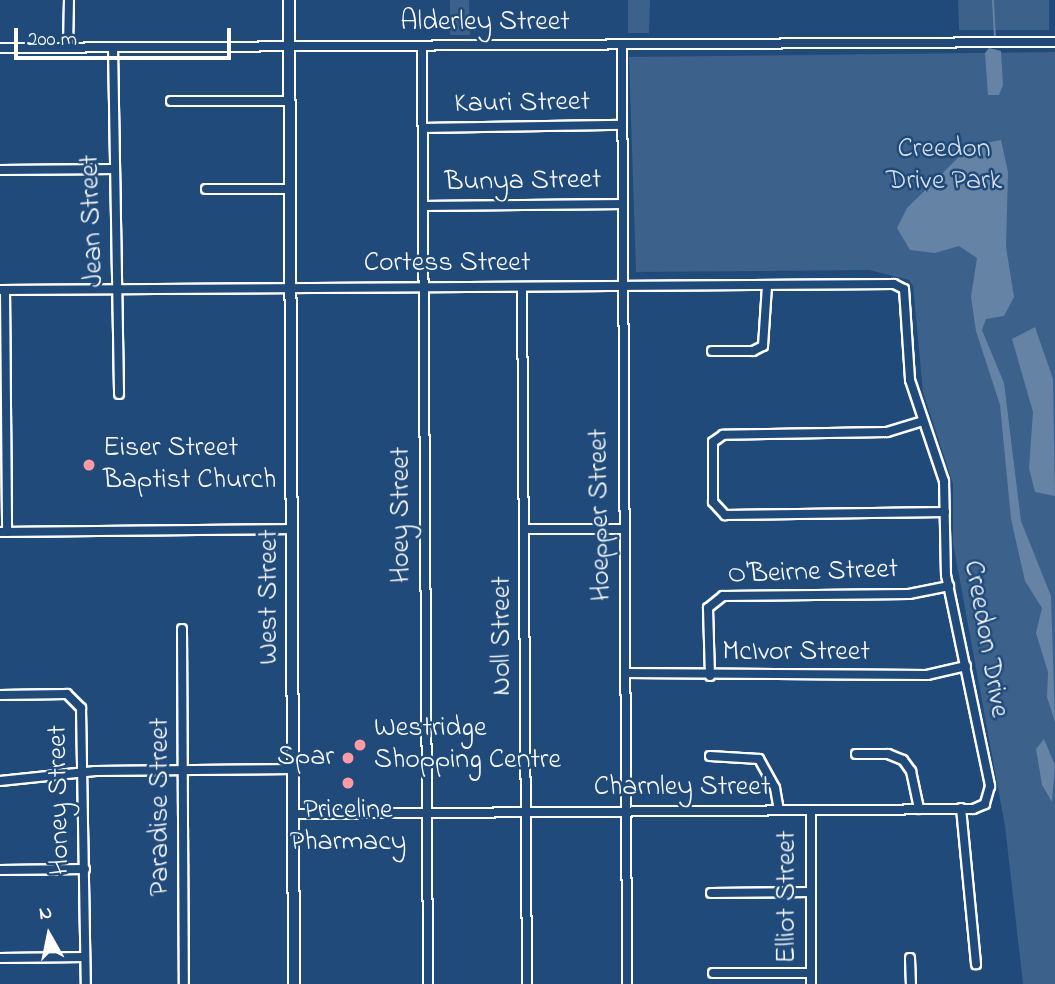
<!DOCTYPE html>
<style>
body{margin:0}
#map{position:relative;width:1055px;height:984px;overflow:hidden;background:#1f4a7a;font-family:"Indie Flower",sans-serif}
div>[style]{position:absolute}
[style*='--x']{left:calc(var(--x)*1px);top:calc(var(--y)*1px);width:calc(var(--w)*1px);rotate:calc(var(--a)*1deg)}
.green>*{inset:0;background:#3c618b}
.water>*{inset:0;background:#6583a4}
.stream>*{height:2px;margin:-1px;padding:0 1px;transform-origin:1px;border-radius:1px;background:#6583a4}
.roads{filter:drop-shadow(2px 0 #fff) drop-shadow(-2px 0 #fff) drop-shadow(0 2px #fff) drop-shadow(0 -2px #fff)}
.minor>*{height:8px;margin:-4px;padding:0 4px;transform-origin:4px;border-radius:4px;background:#1f4a7a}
.major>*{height:10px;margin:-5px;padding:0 5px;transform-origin:5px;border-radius:5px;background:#1f4a7a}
.dots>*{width:19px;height:19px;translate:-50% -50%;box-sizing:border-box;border:4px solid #1f4a7a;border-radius:50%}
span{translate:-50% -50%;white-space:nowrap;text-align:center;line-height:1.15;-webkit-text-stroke:5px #1f4a7a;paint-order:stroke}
.street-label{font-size:28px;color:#fff}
.park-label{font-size:28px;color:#d8dfe8}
.poi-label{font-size:28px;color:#fff}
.left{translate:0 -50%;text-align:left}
.right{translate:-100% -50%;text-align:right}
.north{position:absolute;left:14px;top:900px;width:70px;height:70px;-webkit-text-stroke:5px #1f4a7a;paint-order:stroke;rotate:351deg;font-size:19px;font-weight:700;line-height:28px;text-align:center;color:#fff}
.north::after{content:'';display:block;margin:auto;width:24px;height:32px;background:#fff;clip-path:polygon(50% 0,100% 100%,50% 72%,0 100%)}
.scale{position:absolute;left:14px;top:28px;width:217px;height:32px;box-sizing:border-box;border:4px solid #fff;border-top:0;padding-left:9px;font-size:21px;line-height:24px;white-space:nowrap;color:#fff;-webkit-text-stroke:5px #1f4a7a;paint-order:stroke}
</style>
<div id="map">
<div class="green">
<div style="clip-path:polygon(450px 0,469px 0,470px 35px,450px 35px)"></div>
<div style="clip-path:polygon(628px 0,650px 0,649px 33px,628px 33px)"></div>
<div style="clip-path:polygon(958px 0,1049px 0,1049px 30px,959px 30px)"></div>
<div style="clip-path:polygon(1055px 52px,1055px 984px,1023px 984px,1005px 826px,953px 543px,953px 484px,923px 392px,913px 286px,909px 280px,869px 270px,636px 272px,629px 57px)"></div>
</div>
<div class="water">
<div style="clip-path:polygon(989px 48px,1001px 51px,1003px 85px,999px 95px,988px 95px,985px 53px)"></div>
<div style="clip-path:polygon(1001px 140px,1008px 172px,1006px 247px,1014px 297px,1004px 316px,986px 319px,982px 330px,1004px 383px,1021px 521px,1051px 596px,1055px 722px,1047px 697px,1048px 672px,1036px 633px,1042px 608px,1025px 581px,1011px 519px,1000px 405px,976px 331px,971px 297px,977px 258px,959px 246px,935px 253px,910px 250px,897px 228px,907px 208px,970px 146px)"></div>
<div style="clip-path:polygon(1035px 327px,1053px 379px,1055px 496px,1035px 492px,1029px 468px,1033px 412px,1012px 339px)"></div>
<div style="clip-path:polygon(1044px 739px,1055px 765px,1052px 802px,1042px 785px,1036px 749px)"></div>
</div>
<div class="stream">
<div style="--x:993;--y:0;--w:39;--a:87"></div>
</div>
<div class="roads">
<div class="minor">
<div style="--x:622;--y:45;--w:939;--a:89.69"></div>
<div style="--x:422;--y:46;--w:938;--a:89.63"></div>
<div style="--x:68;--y:47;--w:47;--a:-88.8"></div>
<div style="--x:113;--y:47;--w:347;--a:89"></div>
<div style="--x:0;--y:48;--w:1055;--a:-0.33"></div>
<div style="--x:171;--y:101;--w:118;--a:0"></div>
<div style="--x:424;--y:128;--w:197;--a:-0.9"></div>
<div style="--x:0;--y:170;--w:114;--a:-0.5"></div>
<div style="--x:206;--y:189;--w:84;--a:0"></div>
<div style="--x:425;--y:206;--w:196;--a:-0.6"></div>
<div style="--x:522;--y:287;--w:697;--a:89.59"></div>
<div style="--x:0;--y:290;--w:894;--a:-0.38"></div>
<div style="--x:894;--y:284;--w:11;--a:27"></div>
<div style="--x:904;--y:289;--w:91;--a:86.2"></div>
<div style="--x:910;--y:380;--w:107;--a:71.4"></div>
<div style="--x:944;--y:481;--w:94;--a:88.8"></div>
<div style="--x:946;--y:575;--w:216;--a:78.2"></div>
<div style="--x:990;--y:786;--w:19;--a:106"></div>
<div style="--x:985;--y:804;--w:13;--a:157"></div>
<div style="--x:973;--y:809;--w:678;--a:179.58"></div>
<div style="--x:5;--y:290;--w:242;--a:89.5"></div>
<div style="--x:712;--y:351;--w:41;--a:0"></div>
<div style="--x:753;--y:351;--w:11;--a:-27"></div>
<div style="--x:763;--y:346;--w:61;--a:-86.2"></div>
<div style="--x:923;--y:421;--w:38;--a:163"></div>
<div style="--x:887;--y:432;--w:164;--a:179"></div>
<div style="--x:723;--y:435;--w:12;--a:145"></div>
<div style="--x:713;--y:442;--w:60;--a:90"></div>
<div style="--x:713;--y:502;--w:18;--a:47"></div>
<div style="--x:725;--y:515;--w:220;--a:-0.8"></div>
<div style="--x:526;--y:529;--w:97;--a:0"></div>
<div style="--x:0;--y:532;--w:293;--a:-0.6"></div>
<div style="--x:182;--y:629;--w:355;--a:89.7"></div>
<div style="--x:625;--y:673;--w:302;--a:0.4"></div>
<div style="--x:927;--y:675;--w:40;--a:-13"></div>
<div style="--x:710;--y:676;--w:68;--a:-91.7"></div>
<div style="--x:708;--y:608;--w:19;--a:-39"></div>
<div style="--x:723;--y:596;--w:186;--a:-0.6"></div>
<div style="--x:909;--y:594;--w:41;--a:-11.3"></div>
<div style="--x:0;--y:695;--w:67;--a:-0.9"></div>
<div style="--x:67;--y:694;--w:20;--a:45"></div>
<div style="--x:81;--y:708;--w:276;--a:89"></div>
<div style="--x:856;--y:754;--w:32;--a:0"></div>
<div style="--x:888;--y:754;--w:16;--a:22"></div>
<div style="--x:903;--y:760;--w:14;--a:54"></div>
<div style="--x:911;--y:771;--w:39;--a:78"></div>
<div style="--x:710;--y:756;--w:49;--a:3.5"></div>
<div style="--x:759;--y:759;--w:33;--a:61"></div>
<div style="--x:775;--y:788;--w:22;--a:80"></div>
<div style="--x:0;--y:781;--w:96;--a:-6"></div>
<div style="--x:95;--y:771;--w:199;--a:-0.6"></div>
<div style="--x:961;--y:808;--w:157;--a:84.5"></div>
<div style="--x:811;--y:810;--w:174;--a:90"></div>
<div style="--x:0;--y:870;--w:85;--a:-0.7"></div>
<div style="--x:711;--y:893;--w:100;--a:-0.6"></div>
<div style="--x:0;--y:958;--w:85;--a:-0.7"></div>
<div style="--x:910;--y:958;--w:26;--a:88"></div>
<div style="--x:713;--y:973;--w:98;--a:0"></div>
</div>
<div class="major">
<div style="--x:289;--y:0;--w:984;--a:89.71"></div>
</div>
</div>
<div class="dots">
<div style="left:89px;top:465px;background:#ff9aa2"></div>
<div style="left:360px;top:745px;background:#ff9aa2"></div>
<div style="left:348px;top:758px;background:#ff9aa2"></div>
<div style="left:348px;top:783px;background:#ff9aa2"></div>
</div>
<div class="street-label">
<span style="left:485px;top:23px">Alderley Street</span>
<span style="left:522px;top:104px;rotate:-1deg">Kauri Street</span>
<span style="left:523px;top:182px;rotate:-1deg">Bunya Street</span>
<span style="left:93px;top:221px;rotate:-92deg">Jean Street</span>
<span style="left:447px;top:264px">Cortess Street</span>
<span style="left:402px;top:515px;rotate:-90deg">Hoey Street</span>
<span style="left:601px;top:515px;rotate:-91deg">Hoepper Street</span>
<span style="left:813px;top:573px;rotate:-2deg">O'Beirne Street</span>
<span style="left:270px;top:597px;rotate:-90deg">West Street</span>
<span style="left:503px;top:636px;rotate:-90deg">Noll Street</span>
<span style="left:985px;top:639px;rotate:80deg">Creedon Drive</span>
<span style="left:796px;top:653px">McIvor Street</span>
<span style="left:682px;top:788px">Charnley Street</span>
<span style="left:60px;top:800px;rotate:-91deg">Honey Street</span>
<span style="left:161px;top:807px;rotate:-90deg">Paradise Street</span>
<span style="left:788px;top:897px;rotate:-90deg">Elliot Street</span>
</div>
<div class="park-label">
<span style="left:944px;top:166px">Creedon<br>Drive Park</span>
</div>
<div class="poi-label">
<span class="left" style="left:103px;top:465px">Eiser Street<br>Baptist Church</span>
<span class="left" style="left:374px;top:745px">Westridge<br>Shopping Centre</span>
<span class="right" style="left:334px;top:758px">Spar</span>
<span style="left:348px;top:827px">Priceline<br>Pharmacy</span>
</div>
<div class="north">N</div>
<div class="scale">200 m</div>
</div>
